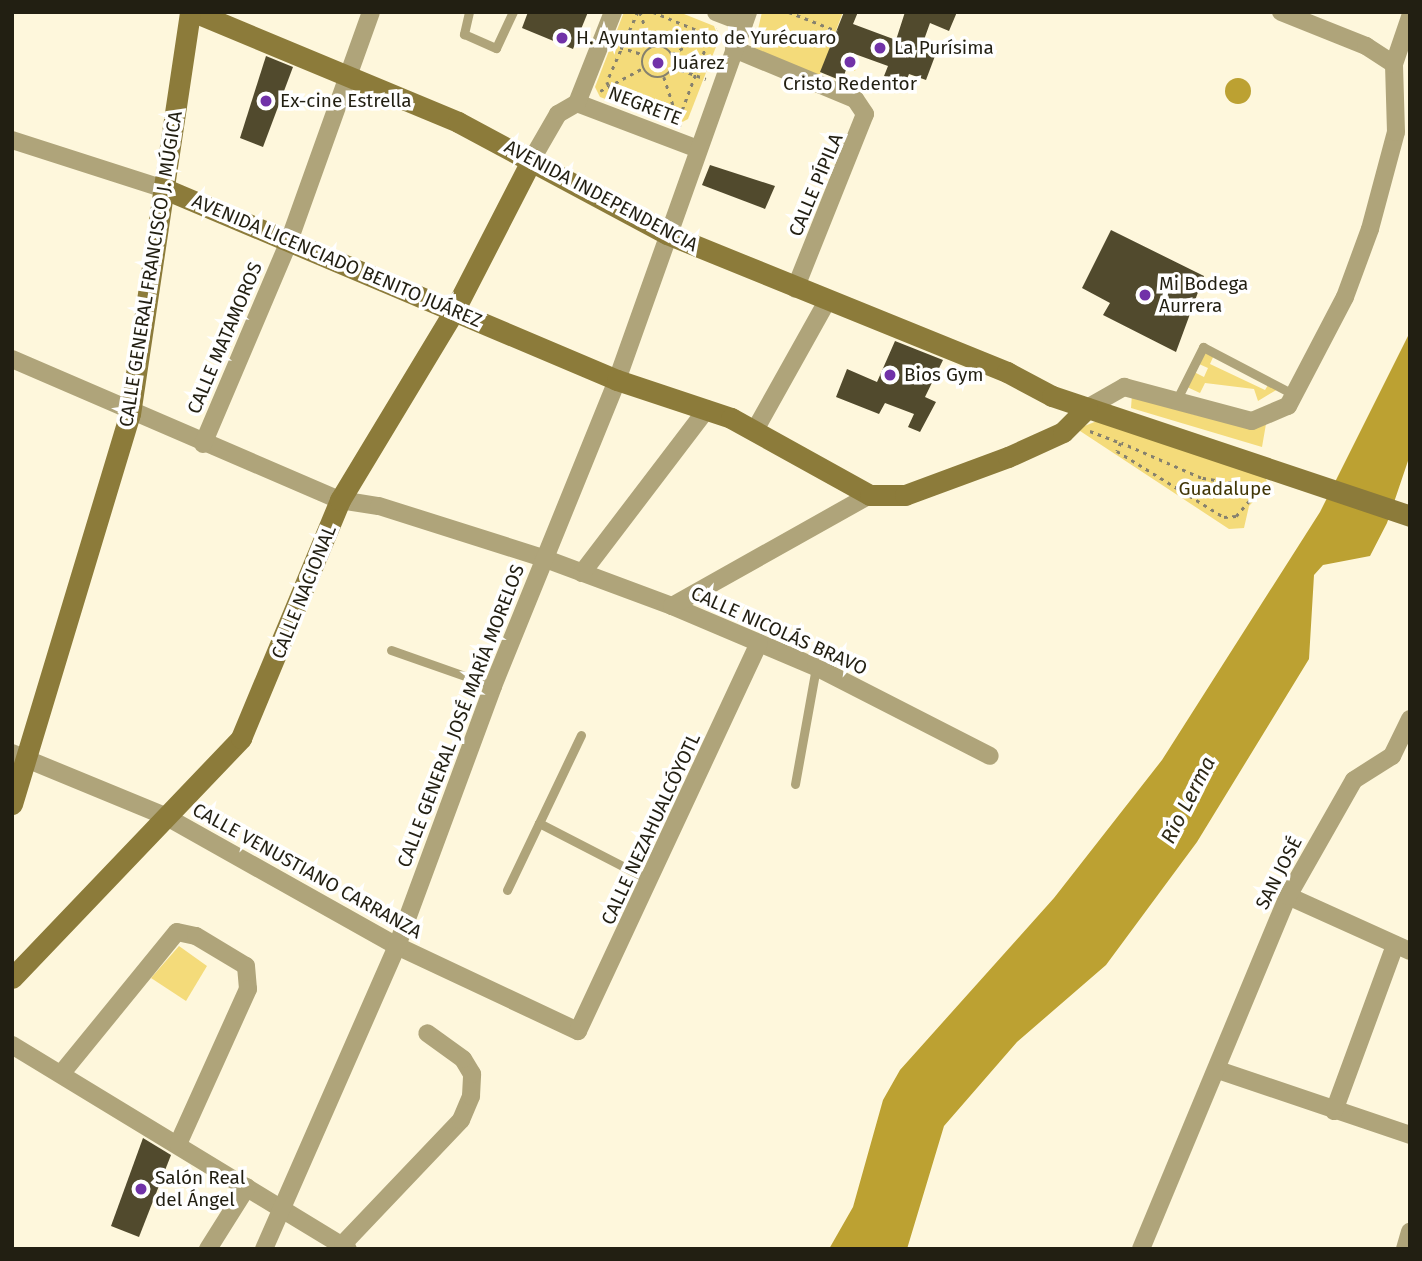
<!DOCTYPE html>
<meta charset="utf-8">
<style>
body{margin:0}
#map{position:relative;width:1422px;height:1261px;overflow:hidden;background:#fef7dc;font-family:"Fira Sans",sans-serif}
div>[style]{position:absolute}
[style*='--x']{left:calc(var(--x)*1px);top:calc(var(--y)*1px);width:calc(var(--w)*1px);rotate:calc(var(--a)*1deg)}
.green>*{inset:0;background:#f4db7a}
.water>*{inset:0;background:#bca132}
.round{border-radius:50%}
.building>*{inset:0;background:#514a2d}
.path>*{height:2.5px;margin-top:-1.25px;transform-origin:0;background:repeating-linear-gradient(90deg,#86816e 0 3.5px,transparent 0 8.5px)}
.path>.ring{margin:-1.25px;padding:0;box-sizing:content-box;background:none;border:2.5px solid #86816e;border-radius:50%}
.lane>*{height:9px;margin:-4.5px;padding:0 4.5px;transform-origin:4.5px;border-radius:4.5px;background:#afa47a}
.street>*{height:18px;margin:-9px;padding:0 9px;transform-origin:9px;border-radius:9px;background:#afa47a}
.secondary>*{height:21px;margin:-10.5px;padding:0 10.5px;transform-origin:10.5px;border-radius:10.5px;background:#8c7b3a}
.dots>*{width:19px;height:19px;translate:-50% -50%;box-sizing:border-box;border:4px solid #fff;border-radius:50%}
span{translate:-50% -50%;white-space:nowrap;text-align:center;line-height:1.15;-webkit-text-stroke:7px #fff;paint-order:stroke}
.poi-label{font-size:19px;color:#221f12}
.left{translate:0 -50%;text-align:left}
.street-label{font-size:19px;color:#221f12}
.park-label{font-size:19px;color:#413607}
.water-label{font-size:21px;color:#2e2917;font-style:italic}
.frame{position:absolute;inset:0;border:14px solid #221f12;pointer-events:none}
</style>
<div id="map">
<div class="green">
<div style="clip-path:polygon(624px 12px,679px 12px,714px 26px,719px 39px,688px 119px,677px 125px,600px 97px,595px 87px)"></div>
<div style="clip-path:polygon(762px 12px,843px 12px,829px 49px,859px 61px,855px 71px,825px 60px,819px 77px,753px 51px)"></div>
<div style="clip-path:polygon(1206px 351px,1214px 355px,1210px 364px,1265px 390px,1271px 380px,1283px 386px,1258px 401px,1254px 389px,1205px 383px,1200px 393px,1187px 387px,1194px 372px,1204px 377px,1208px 368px,1199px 364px)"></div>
<div style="clip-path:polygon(1132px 394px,1195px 415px,1266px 424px,1262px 447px,1131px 408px)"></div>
<div style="clip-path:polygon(1097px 421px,1264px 471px,1268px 486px,1249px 506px,1244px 528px,1229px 529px,1077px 429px)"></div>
<div style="clip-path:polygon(179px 946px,207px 966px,186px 1001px,151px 978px)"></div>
</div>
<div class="water">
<div class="round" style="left:1225px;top:78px;width:26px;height:26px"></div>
<div style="clip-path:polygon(1410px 332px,1410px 455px,1387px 523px,1370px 556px,1323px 565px,1314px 575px,1309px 659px,1197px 842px,1106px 965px,1017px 1042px,944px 1126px,907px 1249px,829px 1249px,853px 1207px,883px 1100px,900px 1070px,1054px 898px,1162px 760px,1320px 512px)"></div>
</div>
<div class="building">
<div style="clip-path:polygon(528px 12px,588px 12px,573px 49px,522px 28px)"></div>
<div style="clip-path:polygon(844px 12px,858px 12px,853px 24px,896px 40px,905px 12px,957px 12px,949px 31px,930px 23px,920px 51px,935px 56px,926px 80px,909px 74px,905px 84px,884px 76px,888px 66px,852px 53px,842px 81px,820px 72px)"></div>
<div style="clip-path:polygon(266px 56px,293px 67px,263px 147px,240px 138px)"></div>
<div style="clip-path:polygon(710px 165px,775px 186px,765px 209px,702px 185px)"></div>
<div style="clip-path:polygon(1111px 230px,1204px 276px,1176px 352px,1103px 315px,1110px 303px,1082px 288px)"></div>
<div style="clip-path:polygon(895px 341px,943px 360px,925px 397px,936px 402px,920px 432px,908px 427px,914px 414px,885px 403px,879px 414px,836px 397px,847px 369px,877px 382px)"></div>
<div style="clip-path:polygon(143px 1138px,171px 1155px,139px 1237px,111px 1226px)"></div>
</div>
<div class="path">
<div style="--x:638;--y:12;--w:77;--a:113.9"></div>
<div style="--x:607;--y:82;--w:9;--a:63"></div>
<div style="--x:611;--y:90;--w:66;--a:21.2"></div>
<div style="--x:673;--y:114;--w:10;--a:-24"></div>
<div style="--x:682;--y:110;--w:74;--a:-69.4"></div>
<div style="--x:708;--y:41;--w:9;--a:-122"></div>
<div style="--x:703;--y:33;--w:55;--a:-157.6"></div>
<div style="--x:640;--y:12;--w:37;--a:71"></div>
<div style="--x:789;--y:12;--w:52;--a:21.6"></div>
<div class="ring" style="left:642px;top:46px;width:29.5px;height:29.5px"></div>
<div style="--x:620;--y:47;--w:25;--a:18"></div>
<div style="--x:672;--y:54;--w:51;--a:-29.1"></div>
<div style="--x:673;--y:67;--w:35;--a:20"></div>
<div style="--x:664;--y:77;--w:52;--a:71.9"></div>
<div style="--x:600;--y:91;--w:49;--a:-28.1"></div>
<div style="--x:1090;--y:431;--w:33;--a:21"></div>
<div style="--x:1121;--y:443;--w:9;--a:117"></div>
<div style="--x:1117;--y:451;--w:126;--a:31.7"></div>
<div style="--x:1224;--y:517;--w:12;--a:-5"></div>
<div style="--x:1236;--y:516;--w:28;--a:-49"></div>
<div style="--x:1254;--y:495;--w:11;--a:-124"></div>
<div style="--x:1248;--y:486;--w:48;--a:-170.3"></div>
<div style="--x:1201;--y:478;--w:87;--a:-156.4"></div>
</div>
<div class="lane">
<div style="--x:469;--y:12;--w:23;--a:103"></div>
<div style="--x:464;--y:34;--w:35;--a:24"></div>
<div style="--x:496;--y:48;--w:40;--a:-65"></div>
<div style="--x:1175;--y:403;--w:63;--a:-63.4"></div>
<div style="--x:1203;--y:347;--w:104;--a:27.6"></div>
<div style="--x:391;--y:650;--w:108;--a:19.4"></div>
<div style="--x:581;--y:735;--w:98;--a:115.5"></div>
<div style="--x:539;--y:823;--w:125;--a:27.2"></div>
<div style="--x:795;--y:784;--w:119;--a:-79.8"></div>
<div style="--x:507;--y:890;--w:74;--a:-64.5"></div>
</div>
<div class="street">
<div style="--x:716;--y:12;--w:30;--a:21"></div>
<div style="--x:1281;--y:12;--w:92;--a:21.8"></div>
<div style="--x:1366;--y:46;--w:33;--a:33"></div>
<div style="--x:734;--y:49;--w:131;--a:22.5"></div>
<div style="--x:855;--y:99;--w:18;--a:56"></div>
<div style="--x:865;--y:114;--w:188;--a:111.8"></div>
<div style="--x:577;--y:103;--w:129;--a:20.8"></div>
<div style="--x:12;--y:140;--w:161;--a:17.8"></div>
<div style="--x:532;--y:159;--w:52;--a:-60"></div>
<div style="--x:558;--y:114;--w:22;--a:-30"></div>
<div style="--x:577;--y:103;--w:98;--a:-68.4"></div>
<div style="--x:12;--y:359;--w:357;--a:23.3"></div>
<div style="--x:340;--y:500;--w:39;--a:9"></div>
<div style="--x:379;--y:506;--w:172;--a:17.6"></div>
<div style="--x:543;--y:558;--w:138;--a:20.4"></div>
<div style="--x:672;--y:606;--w:156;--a:23"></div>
<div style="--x:816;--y:667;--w:195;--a:27.1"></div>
<div style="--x:1087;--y:408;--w:43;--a:-29.6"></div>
<div style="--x:1124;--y:387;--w:132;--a:14.9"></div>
<div style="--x:1252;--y:421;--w:39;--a:-23"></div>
<div style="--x:1288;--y:406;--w:123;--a:-62.4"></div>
<div style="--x:1345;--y:297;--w:72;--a:-69.8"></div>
<div style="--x:1370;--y:229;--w:100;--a:-75"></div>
<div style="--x:1396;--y:132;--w:68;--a:-91.7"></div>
<div style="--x:1394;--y:64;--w:50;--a:-71.2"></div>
<div style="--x:755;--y:430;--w:148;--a:-60.8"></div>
<div style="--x:203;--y:444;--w:220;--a:-67"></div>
<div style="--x:289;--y:241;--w:243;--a:-70.3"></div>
<div style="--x:582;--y:573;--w:206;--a:-52.7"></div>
<div style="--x:672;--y:606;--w:227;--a:-29.3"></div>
<div style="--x:12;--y:753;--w:165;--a:22.4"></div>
<div style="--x:165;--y:816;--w:266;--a:29.3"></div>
<div style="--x:397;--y:946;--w:200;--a:25.2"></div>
<div style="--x:578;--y:1031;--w:428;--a:-65"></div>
<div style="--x:1288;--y:896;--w:134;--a:24.3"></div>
<div style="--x:12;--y:1045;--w:393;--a:31.3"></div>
<div style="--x:1218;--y:1070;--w:203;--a:18.7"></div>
<div style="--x:61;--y:1074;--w:183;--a:-50.8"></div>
<div style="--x:177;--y:932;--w:19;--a:12"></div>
<div style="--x:196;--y:936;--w:58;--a:31"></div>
<div style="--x:246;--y:966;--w:23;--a:85"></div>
<div style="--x:248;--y:989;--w:170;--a:114.3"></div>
<div style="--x:1334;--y:1111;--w:177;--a:-69.8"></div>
<div style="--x:343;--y:1244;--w:171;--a:-46.4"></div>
<div style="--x:461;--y:1120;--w:26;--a:-67"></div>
<div style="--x:471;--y:1096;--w:22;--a:-87"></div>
<div style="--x:472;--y:1074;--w:17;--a:-121"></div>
<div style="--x:463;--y:1059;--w:44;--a:-144.2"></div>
<div style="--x:208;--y:1249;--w:73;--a:-57.8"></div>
<div style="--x:264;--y:1249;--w:331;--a:-66.3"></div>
<div style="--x:397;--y:946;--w:277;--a:-69.7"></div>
<div style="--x:493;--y:686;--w:330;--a:-67.9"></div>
<div style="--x:617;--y:380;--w:391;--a:-70.4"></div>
<div style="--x:1141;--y:1249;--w:382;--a:-67.4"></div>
<div style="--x:1288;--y:896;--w:133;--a:-60.4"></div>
<div style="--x:1354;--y:780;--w:45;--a:-32.3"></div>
<div style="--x:1392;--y:756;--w:41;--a:-64.1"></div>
<div style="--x:1405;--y:1249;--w:18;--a:-74"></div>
</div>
<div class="secondary">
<div style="--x:194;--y:12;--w:286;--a:22.6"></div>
<div style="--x:458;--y:122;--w:237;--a:28.2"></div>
<div style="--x:667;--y:234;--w:367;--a:22.1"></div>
<div style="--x:1007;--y:372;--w:51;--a:28.1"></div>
<div style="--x:1052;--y:396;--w:378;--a:18.5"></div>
<div style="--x:165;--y:189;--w:491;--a:22.9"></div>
<div style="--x:617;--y:380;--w:120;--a:18.4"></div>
<div style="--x:731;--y:418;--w:159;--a:29"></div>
<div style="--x:870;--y:495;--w:35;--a:0"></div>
<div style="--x:905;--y:495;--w:110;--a:-20.3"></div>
<div style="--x:1008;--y:457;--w:60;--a:-24.4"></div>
<div style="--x:1063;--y:432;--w:34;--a:-45"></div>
<div style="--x:12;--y:804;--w:407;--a:-73.2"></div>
<div style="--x:130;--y:414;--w:406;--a:-81.5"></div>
<div style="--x:12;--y:978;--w:332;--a:-46.3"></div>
<div style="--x:241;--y:738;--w:258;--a:-67.4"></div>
<div style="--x:340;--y:500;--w:223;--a:-58.9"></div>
<div style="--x:455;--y:309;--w:169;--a:-62.8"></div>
</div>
<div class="dots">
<div style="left:562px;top:38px;background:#7132a8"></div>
<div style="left:880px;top:48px;background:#7132a8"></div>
<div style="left:850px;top:62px;background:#7132a8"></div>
<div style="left:658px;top:63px;background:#7132a8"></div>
<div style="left:266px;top:101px;background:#7132a8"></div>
<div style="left:1145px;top:295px;background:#7132a8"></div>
<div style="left:890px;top:375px;background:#7132a8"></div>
<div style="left:141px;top:1189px;background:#7132a8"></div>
</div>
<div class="poi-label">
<span class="left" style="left:576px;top:38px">H. Ayuntamiento de Yurécuaro</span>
<span class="left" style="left:894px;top:48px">La Purísima</span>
<span class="left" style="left:672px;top:63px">Juárez</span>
<span style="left:850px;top:84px">Cristo Redentor</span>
<span class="left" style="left:280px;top:101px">Ex-cine Estrella</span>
<span class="left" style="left:1159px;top:295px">Mi Bodega<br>Aurrera</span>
<span class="left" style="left:904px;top:375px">Bios Gym</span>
<span class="left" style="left:155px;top:1189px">Salón Real<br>del Ángel</span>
</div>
<div class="street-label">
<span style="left:645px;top:106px;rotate:21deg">NEGRETE</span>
<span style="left:816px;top:185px;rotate:-67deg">CALLE PÍPILA</span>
<span style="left:601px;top:196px;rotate:28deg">AVENIDA INDEPENDENCIA</span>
<span style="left:337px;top:261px;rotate:23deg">AVENIDA LICENCIADO BENITO JUÁREZ</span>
<span style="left:151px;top:269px;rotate:-81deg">CALLE GENERAL FRANCISCO J. MÚGICA</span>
<span style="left:225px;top:338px;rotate:-67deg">CALLE MATAMOROS</span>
<span style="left:304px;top:592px;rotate:-68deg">CALLE NACIONAL</span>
<span style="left:779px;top:631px;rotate:24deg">CALLE NICOLÁS BRAVO</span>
<span style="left:461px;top:716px;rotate:-69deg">CALLE GENERAL JOSÉ MARÍA MORELOS</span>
<span style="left:651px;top:829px;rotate:-65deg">CALLE NEZAHUALCÓYOTL</span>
<span style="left:307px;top:871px;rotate:29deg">CALLE VENUSTIANO CARRANZA</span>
<span style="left:1279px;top:873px;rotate:-63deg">SAN JOSÉ</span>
</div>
<div class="park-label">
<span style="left:1225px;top:489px">Guadalupe</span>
</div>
<div class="water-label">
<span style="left:1188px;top:800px;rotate:-63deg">Río Lerma</span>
</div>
<div class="frame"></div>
</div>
